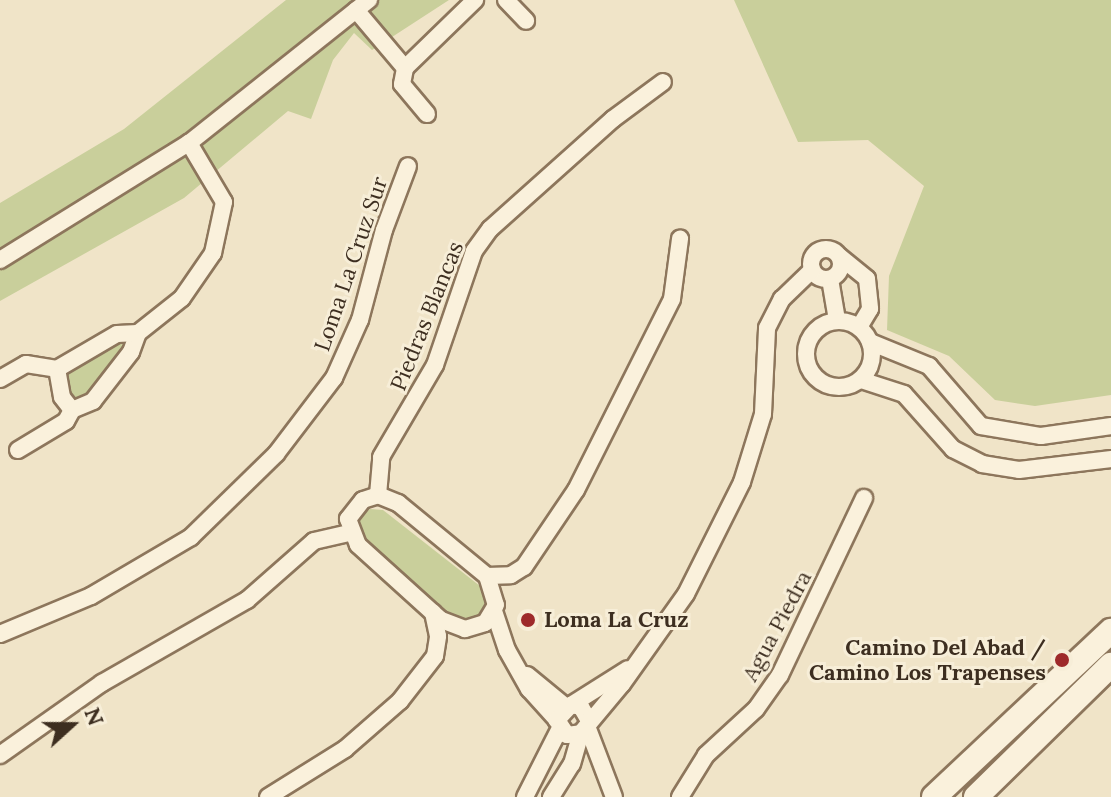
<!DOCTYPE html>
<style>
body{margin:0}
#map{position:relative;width:1111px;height:797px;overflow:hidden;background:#f0e4c8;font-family:Lora,serif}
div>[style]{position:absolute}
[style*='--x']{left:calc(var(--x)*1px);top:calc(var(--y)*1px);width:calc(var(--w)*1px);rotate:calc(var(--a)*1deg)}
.green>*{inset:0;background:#c9cf9b}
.roads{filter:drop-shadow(2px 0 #8d765c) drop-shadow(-2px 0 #8d765c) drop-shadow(0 2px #8d765c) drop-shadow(0 -2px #8d765c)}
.minor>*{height:16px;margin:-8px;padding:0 8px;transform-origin:8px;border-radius:8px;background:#faf1dc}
.minor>.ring{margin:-8px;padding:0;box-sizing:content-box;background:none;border:16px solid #faf1dc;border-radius:50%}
.secondary>*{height:24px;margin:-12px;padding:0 12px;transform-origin:12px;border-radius:12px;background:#faf1dc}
.dots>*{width:22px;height:22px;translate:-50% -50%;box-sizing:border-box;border:4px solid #f7eed8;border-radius:50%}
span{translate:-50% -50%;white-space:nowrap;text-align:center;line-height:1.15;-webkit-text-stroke:6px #f7eed8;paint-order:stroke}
.street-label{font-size:22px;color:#3d2e20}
.poi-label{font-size:22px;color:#3d2e20;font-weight:700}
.left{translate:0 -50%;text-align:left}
.right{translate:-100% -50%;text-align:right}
.north{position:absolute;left:32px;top:685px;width:80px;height:80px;-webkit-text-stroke:6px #f7eed8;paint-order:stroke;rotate:69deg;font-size:22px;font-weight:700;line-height:32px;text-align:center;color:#3d2e20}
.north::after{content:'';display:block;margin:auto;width:28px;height:36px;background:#3d2e20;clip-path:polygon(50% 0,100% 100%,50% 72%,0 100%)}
</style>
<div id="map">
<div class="green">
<div style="clip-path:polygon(286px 0,449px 0,372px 50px,354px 33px,333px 60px,311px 119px,288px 111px,184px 198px,0 301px,0 203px,124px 129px)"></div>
<div style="clip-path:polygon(734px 0,1111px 0,1111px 395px,1035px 406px,995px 400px,949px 356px,887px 330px,889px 276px,924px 186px,868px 140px,798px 142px)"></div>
<div style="clip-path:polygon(126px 340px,128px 345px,84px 401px,70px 401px,63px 371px,111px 342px)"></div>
<div style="clip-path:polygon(370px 509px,383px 510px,480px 586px,486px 597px,482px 614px,461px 622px,446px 617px,358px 540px,358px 518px)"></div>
</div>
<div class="roads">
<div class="minor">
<div style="--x:506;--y:0;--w:29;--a:46"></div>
<div style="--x:356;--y:10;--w:76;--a:49.8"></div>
<div style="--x:427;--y:114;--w:39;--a:-130"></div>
<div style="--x:402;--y:84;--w:16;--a:-79"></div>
<div style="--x:405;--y:68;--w:98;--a:-44.2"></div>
<div class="ring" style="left:811px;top:249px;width:14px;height:14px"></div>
<div style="--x:839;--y:256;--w:36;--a:39"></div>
<div style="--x:867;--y:279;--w:30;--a:84"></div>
<div style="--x:870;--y:309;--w:21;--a:121"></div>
<div style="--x:0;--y:260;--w:222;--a:-31.8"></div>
<div style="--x:189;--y:143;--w:230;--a:-38.5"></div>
<div style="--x:830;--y:279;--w:42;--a:80.3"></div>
<div class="ring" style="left:806px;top:321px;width:50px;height:50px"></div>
<div style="--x:870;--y:342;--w:64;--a:22.1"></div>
<div style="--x:929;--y:366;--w:79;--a:49.1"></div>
<div style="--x:981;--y:426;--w:61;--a:9.5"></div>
<div style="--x:1041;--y:436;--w:71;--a:-8.1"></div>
<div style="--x:0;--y:379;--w:30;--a:-30"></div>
<div style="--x:26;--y:364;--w:31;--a:9"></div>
<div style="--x:861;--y:380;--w:45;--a:18"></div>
<div style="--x:904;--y:394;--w:74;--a:48.3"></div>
<div style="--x:953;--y:449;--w:33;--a:27"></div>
<div style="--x:982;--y:464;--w:37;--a:9"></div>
<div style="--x:1019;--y:470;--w:93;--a:-6.8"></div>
<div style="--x:72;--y:410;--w:23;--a:-23"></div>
<div style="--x:93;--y:401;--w:62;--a:-52.2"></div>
<div style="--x:131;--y:352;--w:20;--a:-70"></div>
<div style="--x:138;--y:333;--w:56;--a:-38.5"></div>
<div style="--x:182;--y:298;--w:55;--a:-55.4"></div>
<div style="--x:213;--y:253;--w:52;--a:-77.8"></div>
<div style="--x:224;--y:202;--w:69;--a:-120.7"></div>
<div style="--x:72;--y:410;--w:16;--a:-128"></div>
<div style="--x:62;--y:397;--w:28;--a:-100"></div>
<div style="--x:57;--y:369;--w:69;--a:-30.3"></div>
<div style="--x:117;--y:334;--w:21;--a:-3"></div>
<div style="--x:18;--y:450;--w:56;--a:-31.1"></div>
<div style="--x:66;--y:421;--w:13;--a:-61"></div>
<div style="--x:378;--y:495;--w:38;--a:-85"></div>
<div style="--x:381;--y:457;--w:107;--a:-59.6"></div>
<div style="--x:435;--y:365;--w:120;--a:-71.1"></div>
<div style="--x:474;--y:251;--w:27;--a:-54"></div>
<div style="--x:490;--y:229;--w:165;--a:-41.8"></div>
<div style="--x:613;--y:119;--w:62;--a:-36.5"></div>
<div style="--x:378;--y:495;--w:22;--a:22"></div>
<div style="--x:398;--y:503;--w:115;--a:39.4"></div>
<div style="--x:487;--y:576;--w:30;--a:73"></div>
<div style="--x:496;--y:605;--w:21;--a:121"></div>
<div style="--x:485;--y:623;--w:21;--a:163"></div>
<div style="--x:465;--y:629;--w:26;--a:-159"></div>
<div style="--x:441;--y:620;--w:112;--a:-137.9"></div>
<div style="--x:358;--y:545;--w:28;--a:-111"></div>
<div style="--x:348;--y:519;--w:24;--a:-52"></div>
<div style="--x:363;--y:500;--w:16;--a:-18"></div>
<div style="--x:487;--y:576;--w:24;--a:-2"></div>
<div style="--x:511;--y:575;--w:15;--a:-32"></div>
<div style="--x:524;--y:567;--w:93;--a:-56"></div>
<div style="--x:576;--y:490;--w:214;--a:-63.3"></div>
<div style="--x:672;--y:299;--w:61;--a:-82.4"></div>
<div style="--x:494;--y:611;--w:41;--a:71.6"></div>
<div style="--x:507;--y:650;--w:45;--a:60.6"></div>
<div style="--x:529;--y:689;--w:42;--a:47.9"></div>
<div style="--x:0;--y:634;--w:99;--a:-22.7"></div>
<div style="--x:91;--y:596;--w:116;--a:-30.5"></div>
<div style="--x:191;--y:537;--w:119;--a:-44.3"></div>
<div style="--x:276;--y:454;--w:96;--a:-52.7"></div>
<div style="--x:334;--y:378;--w:64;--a:-65.9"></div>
<div style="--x:360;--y:320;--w:93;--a:-75.1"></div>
<div style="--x:384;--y:230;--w:68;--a:-69.4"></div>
<div style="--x:527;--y:675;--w:50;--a:39.4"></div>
<div style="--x:571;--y:705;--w:67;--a:-32.3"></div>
<div style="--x:588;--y:719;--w:14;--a:-120"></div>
<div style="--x:581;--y:707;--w:10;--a:-169"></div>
<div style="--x:571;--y:705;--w:21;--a:133"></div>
<div style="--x:557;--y:720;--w:18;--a:56"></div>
<div style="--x:567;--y:735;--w:14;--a:-8"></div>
<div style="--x:581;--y:733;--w:64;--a:-50.1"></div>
<div style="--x:622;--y:684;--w:110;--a:-54.6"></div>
<div style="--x:686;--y:594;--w:125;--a:-63.4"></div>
<div style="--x:742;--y:482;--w:71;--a:-72.8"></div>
<div style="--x:763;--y:414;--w:86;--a:-87.3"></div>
<div style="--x:767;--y:328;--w:33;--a:-63"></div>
<div style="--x:782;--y:299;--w:42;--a:-44"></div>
<div style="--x:587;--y:726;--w:76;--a:69.2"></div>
<div style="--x:0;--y:755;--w:125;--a:-35.2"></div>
<div style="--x:102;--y:683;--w:167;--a:-29.8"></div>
<div style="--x:247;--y:600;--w:89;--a:-41.4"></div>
<div style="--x:314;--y:541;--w:37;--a:-13"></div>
<div style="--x:268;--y:797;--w:91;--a:-31.9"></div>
<div style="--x:345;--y:749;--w:73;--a:-41.1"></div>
<div style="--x:400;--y:701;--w:57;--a:-52.1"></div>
<div style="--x:435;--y:656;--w:20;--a:-81"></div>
<div style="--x:438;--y:636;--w:24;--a:-102"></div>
<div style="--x:525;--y:797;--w:77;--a:-63.1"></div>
<div style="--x:551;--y:797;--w:39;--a:-58"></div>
<div style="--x:572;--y:764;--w:32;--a:-74"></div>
<div style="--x:680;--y:797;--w:49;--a:-58.2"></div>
<div style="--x:706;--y:755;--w:68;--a:-42.6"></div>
<div style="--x:756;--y:709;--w:42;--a:-54.8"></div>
<div style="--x:780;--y:675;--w:196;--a:-64.6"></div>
</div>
<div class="secondary">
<div style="--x:934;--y:797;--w:243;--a:-43.2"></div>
<div style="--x:976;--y:797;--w:189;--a:-44.4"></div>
</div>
</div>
<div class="dots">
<div style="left:528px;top:620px;background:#9e2a2b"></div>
<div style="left:1062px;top:660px;background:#9e2a2b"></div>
</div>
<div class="street-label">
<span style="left:351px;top:264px;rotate:-71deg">Loma La Cruz Sur</span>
<span style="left:427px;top:316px;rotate:-68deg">Piedras Blancas</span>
<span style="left:777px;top:626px;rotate:-62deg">Agua Piedra</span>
</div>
<div class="poi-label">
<span class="left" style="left:544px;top:620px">Loma La Cruz</span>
<span class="right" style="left:1046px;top:660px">Camino Del Abad /<br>Camino Los Trapenses</span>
</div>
<div class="north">N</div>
</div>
